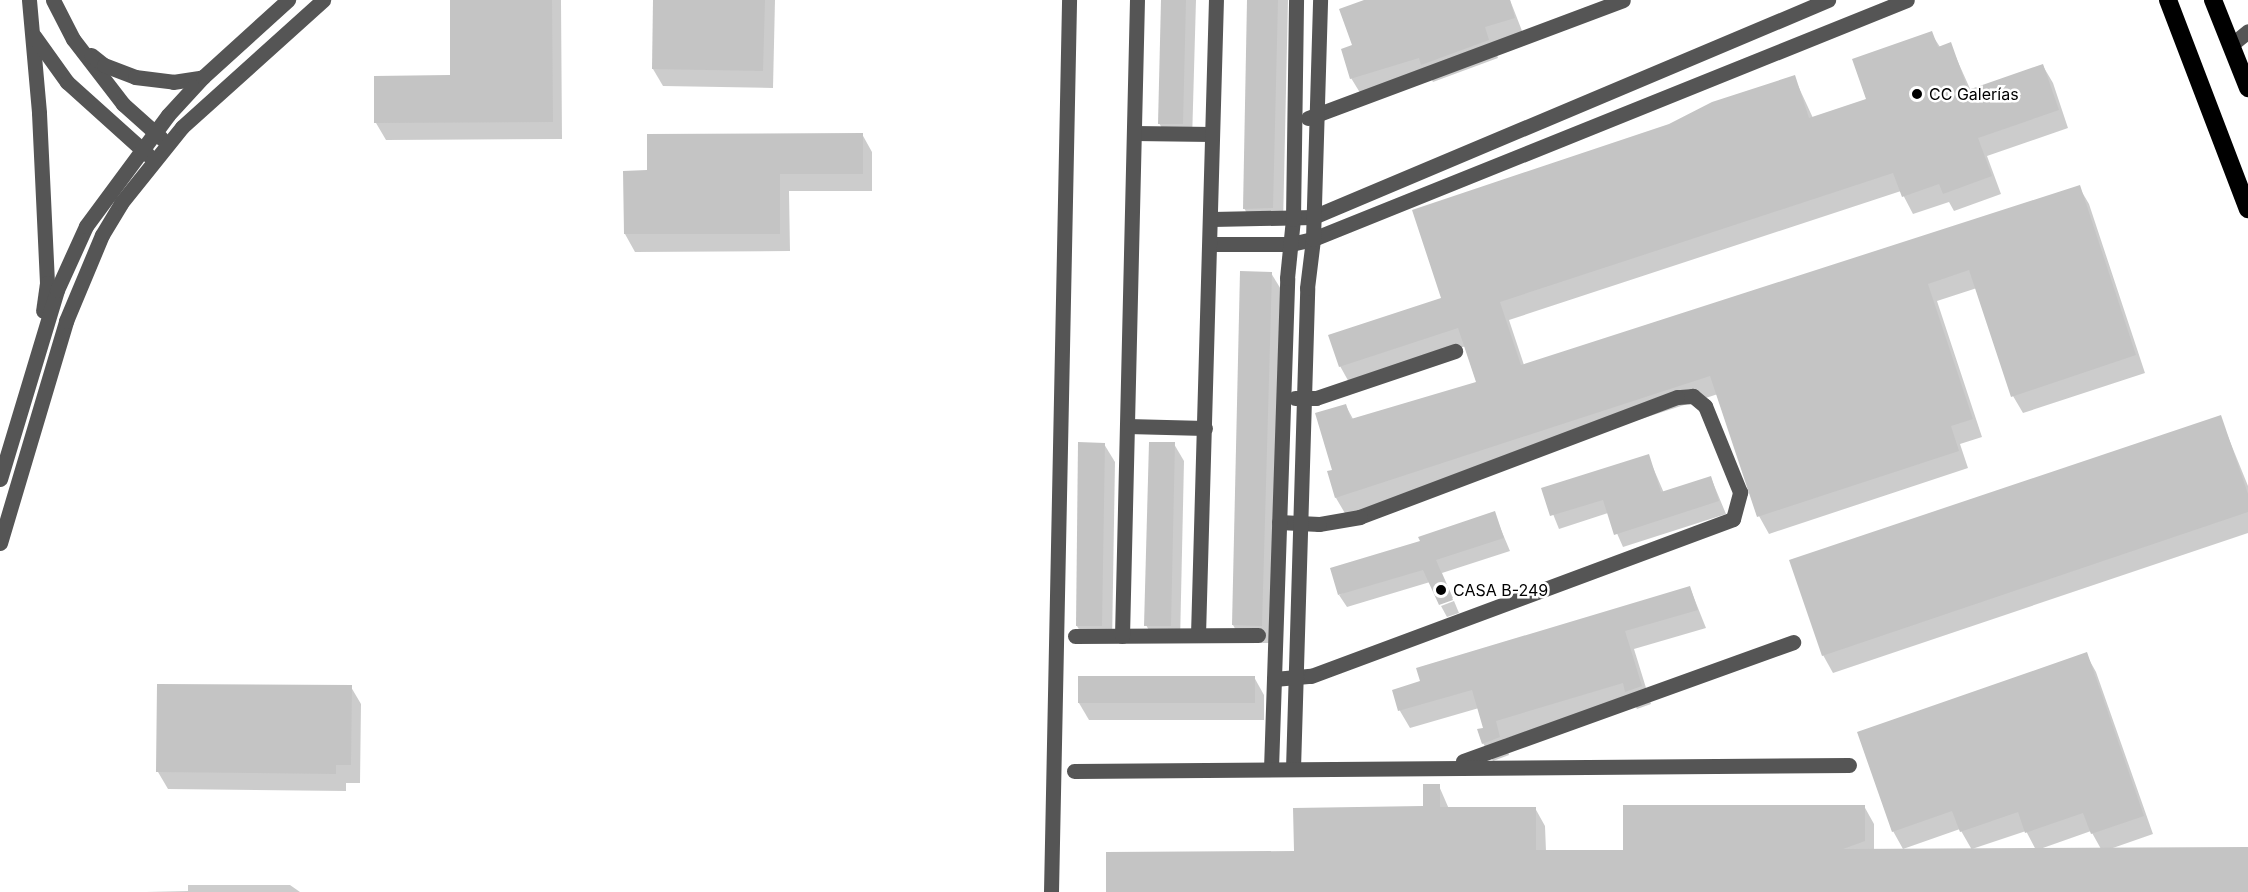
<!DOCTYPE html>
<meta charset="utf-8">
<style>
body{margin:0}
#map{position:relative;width:2248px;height:892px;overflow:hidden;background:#fff;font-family:Inter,sans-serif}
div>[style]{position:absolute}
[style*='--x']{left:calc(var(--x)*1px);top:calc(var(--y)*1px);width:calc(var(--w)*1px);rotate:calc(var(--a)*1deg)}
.shadow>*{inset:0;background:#0003}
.building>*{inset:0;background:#c4c4c4}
.minor>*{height:15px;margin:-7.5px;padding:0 7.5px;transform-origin:7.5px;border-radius:7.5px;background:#555}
.highway>*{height:18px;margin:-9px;padding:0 9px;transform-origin:9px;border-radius:9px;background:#000}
.dots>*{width:16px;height:16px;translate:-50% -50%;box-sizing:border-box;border:3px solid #fff;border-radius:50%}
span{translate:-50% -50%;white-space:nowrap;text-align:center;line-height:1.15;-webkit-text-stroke:5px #fff;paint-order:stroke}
.poi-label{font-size:16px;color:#000}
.left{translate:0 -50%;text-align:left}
</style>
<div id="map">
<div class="shadow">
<div style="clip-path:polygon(451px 0,561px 0,562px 139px,386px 140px,376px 123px,452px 77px)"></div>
<div style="clip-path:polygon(655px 0,775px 0,773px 88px,663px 86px,653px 69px)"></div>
<div style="clip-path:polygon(1162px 0,1196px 0,1192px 141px,1169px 141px,1159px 123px)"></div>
<div style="clip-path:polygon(1249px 0,1288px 0,1283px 225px,1254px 226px,1244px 208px)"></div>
<div style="clip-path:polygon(1369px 0,1510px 0,1524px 36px,1494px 45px,1498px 58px,1433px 82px,1429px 75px,1362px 96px,1351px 78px,1354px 46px)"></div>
<div style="clip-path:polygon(1931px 33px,1940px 47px,1950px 44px,1971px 91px,2043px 66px,2053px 83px,2068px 128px,1987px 156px,2001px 194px,1954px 211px,1949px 202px,1913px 214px,1901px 191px,1509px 320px,1524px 365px,2079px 187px,2089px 204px,2145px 373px,2023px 413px,2013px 396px,1977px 288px,1937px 301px,1982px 437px,1960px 444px,1968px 468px,1769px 534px,1759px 516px,1718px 394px,1346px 515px,1336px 498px,1333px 471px,1346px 406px,1353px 419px,1478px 383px,1466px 346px,1350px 384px,1340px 366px,1443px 299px,1669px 125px,1794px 77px,1813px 118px,1868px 100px)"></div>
<div style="clip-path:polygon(862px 134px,872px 152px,872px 191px,789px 191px,790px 251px,635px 252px,625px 234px,625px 172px,649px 172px)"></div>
<div style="clip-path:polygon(1271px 273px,1282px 291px,1271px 643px,1243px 643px,1233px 625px)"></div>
<div style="clip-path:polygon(2220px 417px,2248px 486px,2248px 533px,1833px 673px,1823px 655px)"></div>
<div style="clip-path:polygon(1104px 444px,1115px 462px,1112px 643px,1087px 643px,1077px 626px)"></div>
<div style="clip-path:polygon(1174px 444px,1184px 461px,1180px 643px,1156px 643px,1146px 625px)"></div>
<div style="clip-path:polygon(1648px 456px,1664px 493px,1711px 478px,1726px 514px,1623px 547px,1608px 513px,1559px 529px,1543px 489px)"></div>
<div style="clip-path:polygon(1494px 513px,1510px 551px,1442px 573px,1453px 598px,1440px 603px,1430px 582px,1347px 607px,1339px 595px)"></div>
<div style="clip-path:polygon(1690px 588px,1706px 628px,1634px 649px,1651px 704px,1637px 709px,1632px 700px,1504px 739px,1509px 755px,1493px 761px,1483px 743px,1485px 729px,1479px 708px,1410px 728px,1400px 711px,1393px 691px)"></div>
<div style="clip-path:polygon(1454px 601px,1459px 613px,1447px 617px,1441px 606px)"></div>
<div style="clip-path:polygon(evenodd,2086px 654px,2096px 672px,2153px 834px,2110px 849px,2248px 849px,2248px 892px,1108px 892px,1295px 852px,1425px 808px,1439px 786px,1449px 809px,1535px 808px,1545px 826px,1546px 851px,1624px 851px,1864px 806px,1874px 824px,1874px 850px,1972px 850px,1960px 829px,1903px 849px,1893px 831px,2086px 654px,2026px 831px,2036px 850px,1972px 849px,2026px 831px,2086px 654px,2091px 831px,2101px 849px,2040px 849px,2091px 831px)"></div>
<div style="clip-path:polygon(1254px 677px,1264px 695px,1264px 720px,1089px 720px,1079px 703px)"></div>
<div style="clip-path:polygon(351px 687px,361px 704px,360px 783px,346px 783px,346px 791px,168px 789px,158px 772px)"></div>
<div style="clip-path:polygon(188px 885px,290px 885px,300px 892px,146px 892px,188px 891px)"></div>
</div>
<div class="building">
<div style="clip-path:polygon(450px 0,552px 0,553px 122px,374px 123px,374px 76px,450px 75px)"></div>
<div style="clip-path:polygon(653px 0,765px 0,763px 71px,652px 69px)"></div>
<div style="clip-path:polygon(1161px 0,1186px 0,1183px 124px,1158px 124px)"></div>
<div style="clip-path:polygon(1247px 0,1278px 0,1273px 208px,1243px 209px)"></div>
<div style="clip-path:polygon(1364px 0,1510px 0,1515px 18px,1485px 27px,1489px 40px,1421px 65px,1419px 58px,1350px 79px,1341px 49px,1352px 45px,1339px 9px)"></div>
<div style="clip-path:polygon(1932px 31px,1938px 47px,1951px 42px,1968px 90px,2043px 64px,2059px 110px,1978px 138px,1992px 176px,1943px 194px,1939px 184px,1902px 197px,1893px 173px,1500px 302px,1521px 365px,2080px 185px,2136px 355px,2011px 397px,1969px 270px,1928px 284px,1973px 419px,1951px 426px,1959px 451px,1757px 517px,1710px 376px,1335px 498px,1327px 471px,1332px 470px,1315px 413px,1346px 404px,1351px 419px,1476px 382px,1458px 328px,1339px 367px,1328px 335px,1441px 298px,1412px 210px,1669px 124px,1712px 102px,1795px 75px,1809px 118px,1866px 99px,1852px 59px)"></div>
<div style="clip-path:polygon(863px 133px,863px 174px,780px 174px,780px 234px,624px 234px,623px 171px,647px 170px,647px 134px)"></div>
<div style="clip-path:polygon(1240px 271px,1272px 272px,1262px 626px,1232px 625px)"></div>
<div style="clip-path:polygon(2221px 415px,2248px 494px,2248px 512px,1822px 656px,1789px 560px)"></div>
<div style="clip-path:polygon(1078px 442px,1105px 443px,1102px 626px,1076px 626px)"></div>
<div style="clip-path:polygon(1149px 442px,1175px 442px,1171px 626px,1144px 626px)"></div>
<div style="clip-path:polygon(1649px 454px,1661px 492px,1711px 476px,1719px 501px,1614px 535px,1603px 500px,1550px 516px,1541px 488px)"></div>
<div style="clip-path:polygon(1495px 511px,1504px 538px,1436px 560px,1453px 600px,1439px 605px,1423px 570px,1338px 595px,1330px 568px,1420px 541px,1418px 537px)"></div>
<div style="clip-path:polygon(1690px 586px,1698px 610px,1625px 631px,1642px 686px,1625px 692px,1623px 683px,1496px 721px,1500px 737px,1482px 744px,1477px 729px,1483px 728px,1472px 690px,1398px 711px,1392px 690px,1420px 681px,1416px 668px)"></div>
<div style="clip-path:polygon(2087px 652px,2144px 816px,2091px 834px,2083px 813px,2025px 833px,2018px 812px,1960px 832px,1952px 811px,1892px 832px,1857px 732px)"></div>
<div style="clip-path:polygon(1078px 676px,1255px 676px,1255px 703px,1078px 703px)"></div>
<div style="clip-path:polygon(157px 684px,352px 685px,351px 765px,336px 765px,336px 774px,156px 772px)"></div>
<div style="clip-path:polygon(1423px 784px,1440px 784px,1440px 807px,1536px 807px,1536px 850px,1623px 850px,1623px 805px,1865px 805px,1865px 841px,1843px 849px,2248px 847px,2248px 892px,1106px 892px,1106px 852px,1294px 851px,1293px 808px,1423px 806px)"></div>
</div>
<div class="minor">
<div style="--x:29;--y:0;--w:113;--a:84.9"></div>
<div style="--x:39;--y:113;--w:170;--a:87.3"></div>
<div style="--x:47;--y:283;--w:28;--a:98"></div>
<div style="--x:53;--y:0;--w:44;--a:62.9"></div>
<div style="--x:73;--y:39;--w:82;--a:52.4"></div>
<div style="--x:123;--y:104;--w:51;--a:41.8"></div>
<div style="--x:34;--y:36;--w:57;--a:54.3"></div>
<div style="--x:67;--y:82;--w:109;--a:42"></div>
<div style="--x:2231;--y:45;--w:22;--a:-39"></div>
<div style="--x:91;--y:55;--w:16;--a:38"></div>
<div style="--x:104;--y:65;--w:33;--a:21"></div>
<div style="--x:135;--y:77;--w:38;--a:7"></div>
<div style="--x:173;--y:82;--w:30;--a:-9"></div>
<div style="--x:1308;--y:118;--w:336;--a:-20.5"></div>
<div style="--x:1134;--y:133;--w:78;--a:0.7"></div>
<div style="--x:1212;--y:219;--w:101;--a:-1.1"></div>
<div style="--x:1313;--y:217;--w:559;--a:-22.85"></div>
<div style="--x:1211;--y:244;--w:80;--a:0"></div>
<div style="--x:1291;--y:244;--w:23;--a:-13"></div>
<div style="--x:1313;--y:239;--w:640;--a:-21.92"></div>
<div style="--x:1295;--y:398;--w:21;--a:0"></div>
<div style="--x:1316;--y:398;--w:147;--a:-18.7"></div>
<div style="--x:1127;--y:426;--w:78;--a:1.5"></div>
<div style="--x:0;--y:479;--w:197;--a:-73.2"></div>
<div style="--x:57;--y:290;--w:70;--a:-65.6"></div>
<div style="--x:86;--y:226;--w:138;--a:-53.5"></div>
<div style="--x:168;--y:115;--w:52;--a:-47.4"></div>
<div style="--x:203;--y:77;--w:115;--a:-42.2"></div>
<div style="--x:0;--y:543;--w:232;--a:-73.4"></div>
<div style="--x:66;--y:321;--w:93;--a:-67.3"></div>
<div style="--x:102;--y:235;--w:37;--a:-59"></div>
<div style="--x:121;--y:203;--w:97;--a:-51.2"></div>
<div style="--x:182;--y:127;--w:190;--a:-42"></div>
<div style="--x:1198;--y:635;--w:635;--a:-88.38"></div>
<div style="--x:1075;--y:636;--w:183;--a:-0.3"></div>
<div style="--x:1122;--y:636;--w:636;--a:-88.65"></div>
<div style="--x:1274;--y:679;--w:37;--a:-5"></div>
<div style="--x:1311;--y:676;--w:450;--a:-20.4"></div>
<div style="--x:1733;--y:519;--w:28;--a:-75"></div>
<div style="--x:1740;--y:492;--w:93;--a:-112.1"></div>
<div style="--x:1705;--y:406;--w:16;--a:-140"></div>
<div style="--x:1693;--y:396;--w:16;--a:176"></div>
<div style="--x:1677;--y:397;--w:339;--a:159.3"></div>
<div style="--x:1360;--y:517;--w:42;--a:170.3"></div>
<div style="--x:1319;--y:524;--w:40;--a:-177.1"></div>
<div style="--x:1463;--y:761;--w:351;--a:-19.8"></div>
<div style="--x:1271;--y:769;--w:491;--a:-88.1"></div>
<div style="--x:1287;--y:278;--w:59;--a:-84.2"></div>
<div style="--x:1293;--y:219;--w:219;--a:-89.2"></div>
<div style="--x:1293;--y:769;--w:481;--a:-88.3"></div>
<div style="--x:1307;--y:288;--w:49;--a:-83"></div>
<div style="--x:1313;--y:239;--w:239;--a:-88.3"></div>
<div style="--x:1074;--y:771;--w:775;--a:-0.44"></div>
<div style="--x:1051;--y:892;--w:892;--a:-88.84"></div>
</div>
<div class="highway">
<div style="--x:2168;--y:0;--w:224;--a:69.1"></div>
<div style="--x:2213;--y:0;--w:95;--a:68.3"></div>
</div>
<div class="dots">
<div style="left:1917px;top:94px;background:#000"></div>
<div style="left:1441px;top:590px;background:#000"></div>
</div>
<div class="poi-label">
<span class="left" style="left:1929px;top:94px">CC Galerías</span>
<span class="left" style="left:1453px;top:590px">CASA B-249</span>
</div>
</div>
